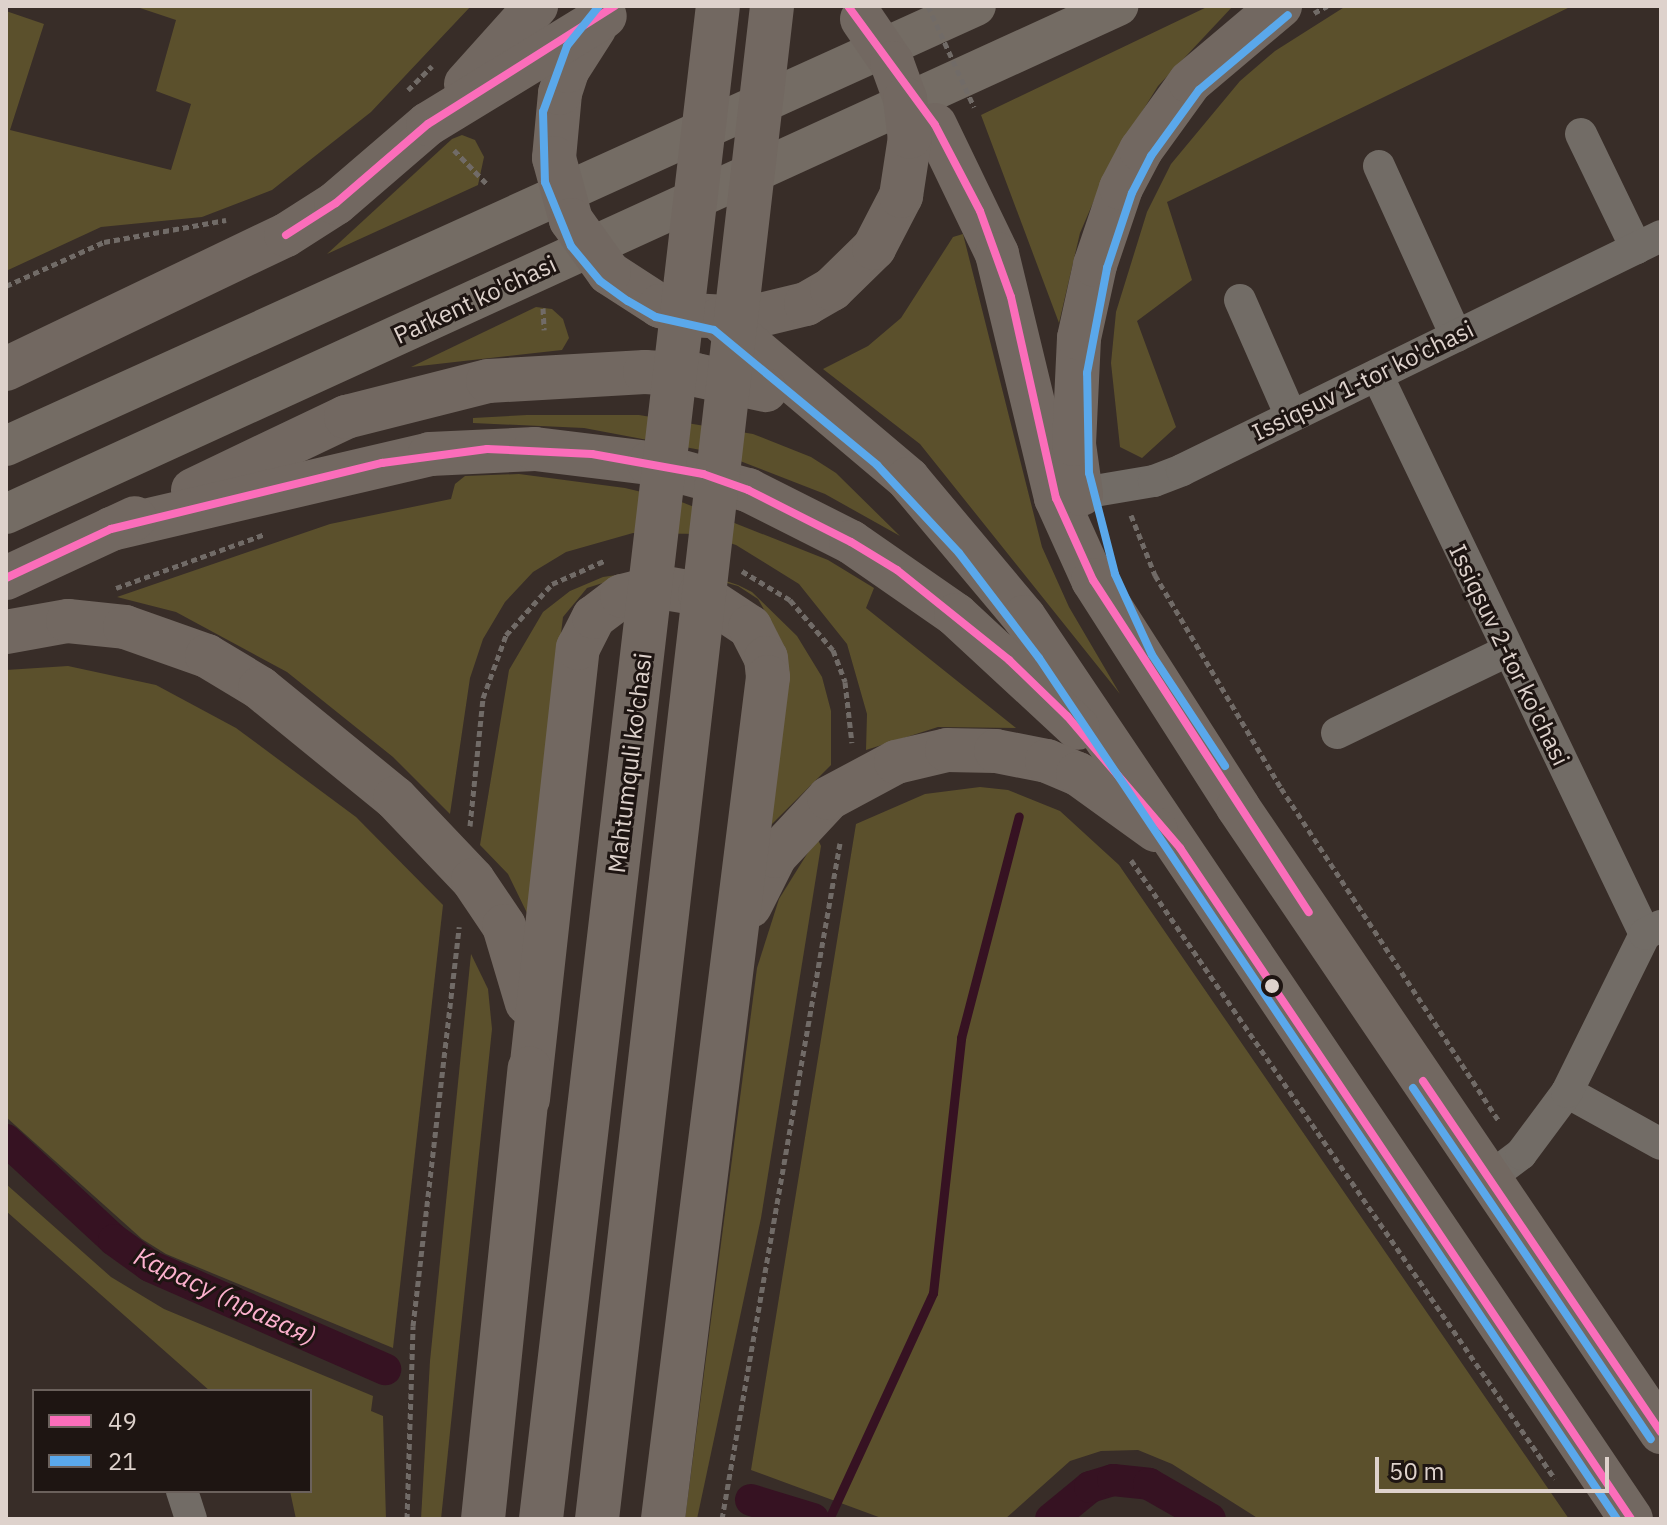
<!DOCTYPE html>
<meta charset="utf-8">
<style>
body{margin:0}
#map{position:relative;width:1667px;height:1525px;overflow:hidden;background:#382d28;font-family:"IBM Plex Sans",sans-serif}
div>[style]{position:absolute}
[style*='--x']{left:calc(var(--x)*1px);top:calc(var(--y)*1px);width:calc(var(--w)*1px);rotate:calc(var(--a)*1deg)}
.green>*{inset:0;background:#5b502c}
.stream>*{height:9px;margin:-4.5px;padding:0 4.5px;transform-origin:4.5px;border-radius:4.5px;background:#361222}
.canal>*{height:32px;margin:-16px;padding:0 16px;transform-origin:16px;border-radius:16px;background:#361222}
.path>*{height:5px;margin-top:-2.5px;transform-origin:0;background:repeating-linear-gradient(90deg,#716b67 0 6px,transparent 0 10px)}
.minor>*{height:32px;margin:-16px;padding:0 16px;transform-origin:16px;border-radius:16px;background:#726c66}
.major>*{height:40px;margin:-20px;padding:0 20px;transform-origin:20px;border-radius:20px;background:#746c64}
.highway>*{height:44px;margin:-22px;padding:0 22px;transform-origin:22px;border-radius:22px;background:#726861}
.path-bridge>*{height:5px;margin-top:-2.5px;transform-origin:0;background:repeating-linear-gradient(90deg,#716b67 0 6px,transparent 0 10px)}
.highway-bridge>*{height:44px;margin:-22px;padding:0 22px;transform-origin:22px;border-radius:22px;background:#726861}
.bus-1>*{height:8px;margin:-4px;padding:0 4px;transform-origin:4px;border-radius:4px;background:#fb6dba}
.bus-2>*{height:8px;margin:-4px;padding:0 4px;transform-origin:4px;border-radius:4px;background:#5aa8eb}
.dots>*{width:22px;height:22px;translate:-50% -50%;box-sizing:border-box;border:4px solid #1e1512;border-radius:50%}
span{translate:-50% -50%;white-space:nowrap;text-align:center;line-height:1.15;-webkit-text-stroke:6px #1e1512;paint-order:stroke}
.street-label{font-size:24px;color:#ded2cc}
.water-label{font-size:26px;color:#fdb1ce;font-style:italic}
.frame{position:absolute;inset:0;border:8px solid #ded2cc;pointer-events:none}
.legend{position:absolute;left:32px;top:1389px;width:280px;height:104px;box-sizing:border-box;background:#1e1512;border:2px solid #6b615c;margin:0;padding:10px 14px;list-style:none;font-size:24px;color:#ded2cc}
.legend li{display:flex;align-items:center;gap:16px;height:40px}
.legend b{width:40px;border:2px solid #6b615c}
.scale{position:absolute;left:1375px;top:1457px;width:234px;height:36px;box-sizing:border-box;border:4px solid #ded2cc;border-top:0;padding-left:10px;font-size:24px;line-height:28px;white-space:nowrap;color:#ded2cc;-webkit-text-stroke:6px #1e1512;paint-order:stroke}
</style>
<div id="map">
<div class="green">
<div style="clip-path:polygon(134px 6px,471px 6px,371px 112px,272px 190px,202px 217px,101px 227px,6px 271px,6px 11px,44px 24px,10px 130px,171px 170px,191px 104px,156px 91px,176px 20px)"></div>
<div style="clip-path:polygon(1209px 6px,1233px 6px,1158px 86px,1110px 163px,1080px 233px,1059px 323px,981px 115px)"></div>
<div style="clip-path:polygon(1346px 6px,1572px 6px,1167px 202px,1192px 280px,1137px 321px,1176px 427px,1142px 458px,1120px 447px,1111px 363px,1116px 312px,1147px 212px,1171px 164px,1240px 81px,1275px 51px)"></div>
<div style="clip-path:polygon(462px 135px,475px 140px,484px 157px,478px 185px,327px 254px,452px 139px)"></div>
<div style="clip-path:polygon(963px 234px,1042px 547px,1069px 607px,1120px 694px,920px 444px,823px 369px,868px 346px,901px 318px,953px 237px)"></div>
<div style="clip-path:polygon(536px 307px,552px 309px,563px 319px,569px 338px,562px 350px,411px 367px)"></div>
<div style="clip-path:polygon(527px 415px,639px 415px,753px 434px,811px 457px,836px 473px,900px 536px,825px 494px,722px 454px,584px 428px,473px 423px,473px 418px)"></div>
<div style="clip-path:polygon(519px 474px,625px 488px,679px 501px,828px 560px,874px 588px,866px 608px,1016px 728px,938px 727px,866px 750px,867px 714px,847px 644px,799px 584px,736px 545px,701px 534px,633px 533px,566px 552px,533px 572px,505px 602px,483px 639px,470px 678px,450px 814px,393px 757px,287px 672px,176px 612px,117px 597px,330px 524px,451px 499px,455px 484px,465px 476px)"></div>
<div style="clip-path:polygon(637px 572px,587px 588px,563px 617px,527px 913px,508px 874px,480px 845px,509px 670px,543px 612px,570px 591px,603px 577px,637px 572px,673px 570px,708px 575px,738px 585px,752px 592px,797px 636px,822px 677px,831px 711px,831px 765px,765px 831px,784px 680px,774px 627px,758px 599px,738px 586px,691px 573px)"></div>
<div style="clip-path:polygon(68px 666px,156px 685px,236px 728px,356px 817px,443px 905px,393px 1348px,166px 1254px,142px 1239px,6px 1117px,6px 670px)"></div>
<div style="clip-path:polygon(980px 787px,1008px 790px,1060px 811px,1119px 865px,1569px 1519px,1259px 1519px,1172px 1464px,1138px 1450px,1101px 1451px,1070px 1461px,1005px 1519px,884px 1519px,751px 1470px,856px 824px,925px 794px)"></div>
<div style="clip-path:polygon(817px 838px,821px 846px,761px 1218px,697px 1519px,685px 1519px,757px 968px,779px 899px)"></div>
<div style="clip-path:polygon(471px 954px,488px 989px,492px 1029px,441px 1519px,421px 1519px,430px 1361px)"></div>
<div style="clip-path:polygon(6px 1184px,111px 1277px,164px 1309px,373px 1396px,371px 1411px,383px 1416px,386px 1519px,296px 1519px,290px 1491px,310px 1491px,310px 1391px,210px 1391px,6px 1211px)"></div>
</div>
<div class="stream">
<div style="--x:829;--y:1519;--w:249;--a:-65.3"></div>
<div style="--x:933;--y:1293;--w:257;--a:-83.7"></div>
<div style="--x:961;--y:1038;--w:229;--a:-75.4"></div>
</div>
<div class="canal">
<div style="--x:6;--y:1140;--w:147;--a:42.8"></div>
<div style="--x:114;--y:1240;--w:44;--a:35.8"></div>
<div style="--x:150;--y:1266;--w:257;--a:23.7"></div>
<div style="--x:751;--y:1500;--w:65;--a:17"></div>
<div style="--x:1051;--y:1519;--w:50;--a:-39.4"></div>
<div style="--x:1090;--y:1487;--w:24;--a:-17"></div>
<div style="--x:1113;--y:1480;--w:36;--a:6"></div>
<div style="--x:1149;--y:1484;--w:70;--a:29.8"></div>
</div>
<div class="path">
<div style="--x:1314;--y:13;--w:15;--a:-28"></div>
<div style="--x:408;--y:90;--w:34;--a:-45"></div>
<div style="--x:454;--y:150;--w:47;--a:45.9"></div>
<div style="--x:6;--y:286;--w:107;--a:-24.2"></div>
<div style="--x:104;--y:242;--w:124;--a:-10.2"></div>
<div style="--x:543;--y:308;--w:22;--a:87"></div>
<div style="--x:1131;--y:515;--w:65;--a:68.2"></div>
<div style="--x:1155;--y:575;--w:247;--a:59.4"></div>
<div style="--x:1281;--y:788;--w:398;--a:56.8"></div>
<div style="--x:742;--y:571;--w:56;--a:31.1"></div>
<div style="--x:790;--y:600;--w:66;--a:49.3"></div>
<div style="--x:833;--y:650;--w:34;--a:69"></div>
<div style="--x:845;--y:682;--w:61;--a:83.5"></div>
<div style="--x:116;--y:588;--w:158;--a:-19.9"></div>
<div style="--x:470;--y:826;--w:129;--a:-84.2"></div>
<div style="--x:483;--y:698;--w:67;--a:-69.9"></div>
<div style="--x:506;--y:635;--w:69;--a:-48"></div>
<div style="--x:552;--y:584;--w:57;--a:-23.9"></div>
<div style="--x:1131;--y:860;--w:750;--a:55.59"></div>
<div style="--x:407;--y:1519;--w:193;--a:-88.2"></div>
<div style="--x:413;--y:1326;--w:402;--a:-83.4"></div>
<div style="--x:722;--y:1519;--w:686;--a:-80.1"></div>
</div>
<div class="minor">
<div style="--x:1581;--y:134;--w:127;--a:64.2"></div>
<div style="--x:1379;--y:166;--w:187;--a:65.6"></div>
<div style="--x:1240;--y:300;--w:127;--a:66.3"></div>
<div style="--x:1377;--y:375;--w:620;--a:64.39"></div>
<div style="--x:1059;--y:497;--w:96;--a:-9.6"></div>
<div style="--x:1154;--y:481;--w:30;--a:-21"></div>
<div style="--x:1182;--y:470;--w:533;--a:-26.04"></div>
<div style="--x:1337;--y:733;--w:187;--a:-25.7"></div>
<div style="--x:1567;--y:1092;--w:107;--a:29"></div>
<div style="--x:1489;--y:1178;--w:40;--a:-37"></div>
<div style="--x:1521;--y:1154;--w:77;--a:-53.4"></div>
<div style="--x:1567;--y:1092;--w:176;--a:-63.7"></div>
<div style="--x:1645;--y:934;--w:18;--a:-27"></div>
<div style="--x:182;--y:1491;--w:29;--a:72"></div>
</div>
<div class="major">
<div style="--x:6;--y:446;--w:1065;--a:-24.4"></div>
<div style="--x:6;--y:514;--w:1223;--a:-24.55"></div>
</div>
<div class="highway">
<div style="--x:466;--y:84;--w:105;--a:-48.1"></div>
<div style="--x:935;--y:125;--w:143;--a:64.3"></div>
<div style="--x:997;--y:254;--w:251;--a:76.4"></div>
<div style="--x:1056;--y:498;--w:90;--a:65.7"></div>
<div style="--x:1093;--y:580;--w:269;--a:57.4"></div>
<div style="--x:1238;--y:807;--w:755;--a:55.91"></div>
<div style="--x:554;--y:158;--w:65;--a:-84.7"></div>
<div style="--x:560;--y:93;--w:23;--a:-72"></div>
<div style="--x:567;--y:71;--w:52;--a:-57.5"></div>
<div style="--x:609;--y:273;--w:61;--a:32.9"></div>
<div style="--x:660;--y:306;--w:30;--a:17"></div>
<div style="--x:689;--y:315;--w:59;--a:2.9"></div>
<div style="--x:748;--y:318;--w:60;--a:-13.6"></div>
<div style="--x:806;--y:304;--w:30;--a:-30"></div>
<div style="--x:832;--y:289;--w:59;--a:-44.3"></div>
<div style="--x:874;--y:248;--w:59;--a:-62.6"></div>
<div style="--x:901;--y:196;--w:60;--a:-81.3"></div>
<div style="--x:719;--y:319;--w:248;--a:40.2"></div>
<div style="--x:908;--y:479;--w:180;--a:50"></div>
<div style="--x:1024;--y:617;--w:1087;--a:56.06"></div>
<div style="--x:6;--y:369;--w:310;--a:-25.6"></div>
<div style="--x:286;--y:235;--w:59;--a:-32.6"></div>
<div style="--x:336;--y:203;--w:121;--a:-40.7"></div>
<div style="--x:428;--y:124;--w:207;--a:-31.4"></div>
<div style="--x:193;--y:490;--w:170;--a:-25.5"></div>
<div style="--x:346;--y:417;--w:146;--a:-14.2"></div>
<div style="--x:488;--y:381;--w:157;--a:-3.3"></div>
<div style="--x:645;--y:372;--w:51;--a:3.4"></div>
<div style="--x:696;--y:375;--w:71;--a:12.3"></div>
<div style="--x:1081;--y:494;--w:50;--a:-98"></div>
<div style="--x:1074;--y:444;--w:106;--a:-87.3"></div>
<div style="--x:1079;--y:338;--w:75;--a:-77.6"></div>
<div style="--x:1095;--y:265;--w:81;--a:-71.3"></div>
<div style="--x:1121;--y:188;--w:43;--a:-62.2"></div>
<div style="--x:1141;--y:150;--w:84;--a:-54.2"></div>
<div style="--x:1190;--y:82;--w:118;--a:-40.2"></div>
<div style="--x:111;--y:529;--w:328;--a:-13.2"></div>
<div style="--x:430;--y:454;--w:105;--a:-2.7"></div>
<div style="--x:535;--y:449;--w:115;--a:7"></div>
<div style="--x:649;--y:463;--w:103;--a:15.3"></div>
<div style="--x:748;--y:490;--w:115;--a:26.8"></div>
<div style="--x:851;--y:542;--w:128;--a:34.8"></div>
<div style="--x:956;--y:615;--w:166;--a:42.8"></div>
<div style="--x:6;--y:578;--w:142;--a:-24.9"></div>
<div style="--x:6;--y:632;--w:63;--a:-10.1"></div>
<div style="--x:68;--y:621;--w:57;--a:6"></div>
<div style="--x:125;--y:627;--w:87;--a:19.5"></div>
<div style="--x:207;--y:656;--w:62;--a:31.1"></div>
<div style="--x:260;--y:688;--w:174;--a:39.2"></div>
<div style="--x:395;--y:798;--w:113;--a:46.4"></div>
<div style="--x:473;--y:880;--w:55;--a:56"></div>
<div style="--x:504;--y:926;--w:80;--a:73.4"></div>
<div style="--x:750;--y:906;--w:56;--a:-63.4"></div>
<div style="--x:775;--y:856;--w:79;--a:-47"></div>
<div style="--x:829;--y:798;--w:76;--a:-28.2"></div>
<div style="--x:896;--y:762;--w:52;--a:-13.2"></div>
<div style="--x:947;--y:750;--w:49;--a:1.2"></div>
<div style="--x:996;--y:751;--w:52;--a:11.1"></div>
<div style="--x:1047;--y:761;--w:34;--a:23"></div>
<div style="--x:1078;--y:774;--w:96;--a:35.7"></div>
<div style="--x:528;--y:1099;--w:454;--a:-83.7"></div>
<div style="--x:578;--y:648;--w:35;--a:-63"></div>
<div style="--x:594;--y:617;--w:35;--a:-37"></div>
<div style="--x:622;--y:596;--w:38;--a:-14"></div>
<div style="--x:659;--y:587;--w:42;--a:9.7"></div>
<div style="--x:700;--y:594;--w:60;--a:33.4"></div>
<div style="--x:750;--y:627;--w:35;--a:63"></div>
<div style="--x:766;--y:658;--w:19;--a:84"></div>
<div style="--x:768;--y:677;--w:849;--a:97.11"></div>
<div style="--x:483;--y:1519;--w:453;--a:-84.1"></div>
</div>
<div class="path-bridge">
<div style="--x:928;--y:6;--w:111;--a:65.5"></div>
</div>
<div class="highway-bridge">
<div style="--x:862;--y:19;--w:53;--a:55.7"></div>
<div style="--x:892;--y:63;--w:38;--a:70"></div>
<div style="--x:905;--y:99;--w:38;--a:83"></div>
<div style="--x:554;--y:158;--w:64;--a:74.7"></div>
<div style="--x:571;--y:220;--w:65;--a:54.4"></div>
<div style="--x:541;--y:1519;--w:1523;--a:-83.33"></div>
<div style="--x:597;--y:1519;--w:1523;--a:-83.4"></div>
</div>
<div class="bus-1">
<div style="--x:848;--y:6;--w:147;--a:53.8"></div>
<div style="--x:935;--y:125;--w:97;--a:62.4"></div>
<div style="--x:980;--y:211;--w:91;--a:70.2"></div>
<div style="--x:1011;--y:297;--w:206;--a:77.4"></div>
<div style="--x:1056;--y:498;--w:90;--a:65.7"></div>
<div style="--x:1093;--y:580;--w:396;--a:57"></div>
<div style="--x:286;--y:235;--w:59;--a:-32.6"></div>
<div style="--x:336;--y:203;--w:121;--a:-40.7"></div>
<div style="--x:428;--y:124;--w:221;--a:-32.3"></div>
<div style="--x:6;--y:578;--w:116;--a:-25"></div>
<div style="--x:111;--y:529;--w:279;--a:-13.7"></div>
<div style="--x:382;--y:463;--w:106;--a:-7.6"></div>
<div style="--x:487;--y:449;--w:105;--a:2.7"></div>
<div style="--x:592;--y:454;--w:113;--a:10.2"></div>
<div style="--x:703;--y:474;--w:48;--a:19.6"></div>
<div style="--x:748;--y:490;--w:115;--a:26.8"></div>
<div style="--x:851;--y:542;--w:54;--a:31.3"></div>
<div style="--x:897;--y:570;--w:144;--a:38.8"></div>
<div style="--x:1009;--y:660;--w:81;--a:44"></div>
<div style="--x:1067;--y:716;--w:174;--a:49.4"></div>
<div style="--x:1180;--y:848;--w:808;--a:56.09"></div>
<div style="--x:1423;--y:1081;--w:424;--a:55.9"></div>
</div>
<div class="bus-2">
<div style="--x:599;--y:6;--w:51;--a:128.7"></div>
<div style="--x:567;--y:46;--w:70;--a:110"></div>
<div style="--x:543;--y:112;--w:70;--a:88.4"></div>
<div style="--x:545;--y:182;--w:69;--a:67.9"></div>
<div style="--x:571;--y:246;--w:45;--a:50.4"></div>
<div style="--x:600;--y:281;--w:34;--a:36"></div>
<div style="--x:628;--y:301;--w:32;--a:30"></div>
<div style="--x:656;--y:317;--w:59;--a:12.6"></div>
<div style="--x:714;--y:330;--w:212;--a:39.6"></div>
<div style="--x:877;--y:465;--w:120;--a:47"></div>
<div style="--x:959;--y:553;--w:132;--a:52.7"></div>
<div style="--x:1039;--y:658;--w:1037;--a:56.13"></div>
<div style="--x:1225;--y:766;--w:133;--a:-123.3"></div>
<div style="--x:1152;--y:655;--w:89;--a:-114.6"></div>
<div style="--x:1115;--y:574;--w:104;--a:-104.4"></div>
<div style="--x:1089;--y:473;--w:100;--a:-91.1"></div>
<div style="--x:1087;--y:373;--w:107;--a:-79.2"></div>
<div style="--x:1107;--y:268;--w:79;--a:-71.6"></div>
<div style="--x:1132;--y:193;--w:42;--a:-62.8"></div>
<div style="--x:1151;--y:156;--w:82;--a:-54"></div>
<div style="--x:1199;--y:90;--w:116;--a:-40.1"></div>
<div style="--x:1413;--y:1088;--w:424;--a:55.9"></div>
</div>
<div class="dots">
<div style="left:1272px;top:986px;background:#ded2cc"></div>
</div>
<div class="street-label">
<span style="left:475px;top:300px;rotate:-25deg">Parkent ko'chasi</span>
<span style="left:1363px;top:381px;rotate:-26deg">Issiqsuv 1-tor ko'chasi</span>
<span style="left:1509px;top:655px;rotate:64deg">Issiqsuv 2-tor ko'chasi</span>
<span style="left:630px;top:763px;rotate:-83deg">Mahtumquli ko'chasi</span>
</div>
<div class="water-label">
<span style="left:225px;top:1296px;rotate:25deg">Карасу (правая)</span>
</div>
<div class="frame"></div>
<ul class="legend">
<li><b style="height:10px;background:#fb6dba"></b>49</li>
<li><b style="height:10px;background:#5aa8eb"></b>21</li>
</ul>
<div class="scale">50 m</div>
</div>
